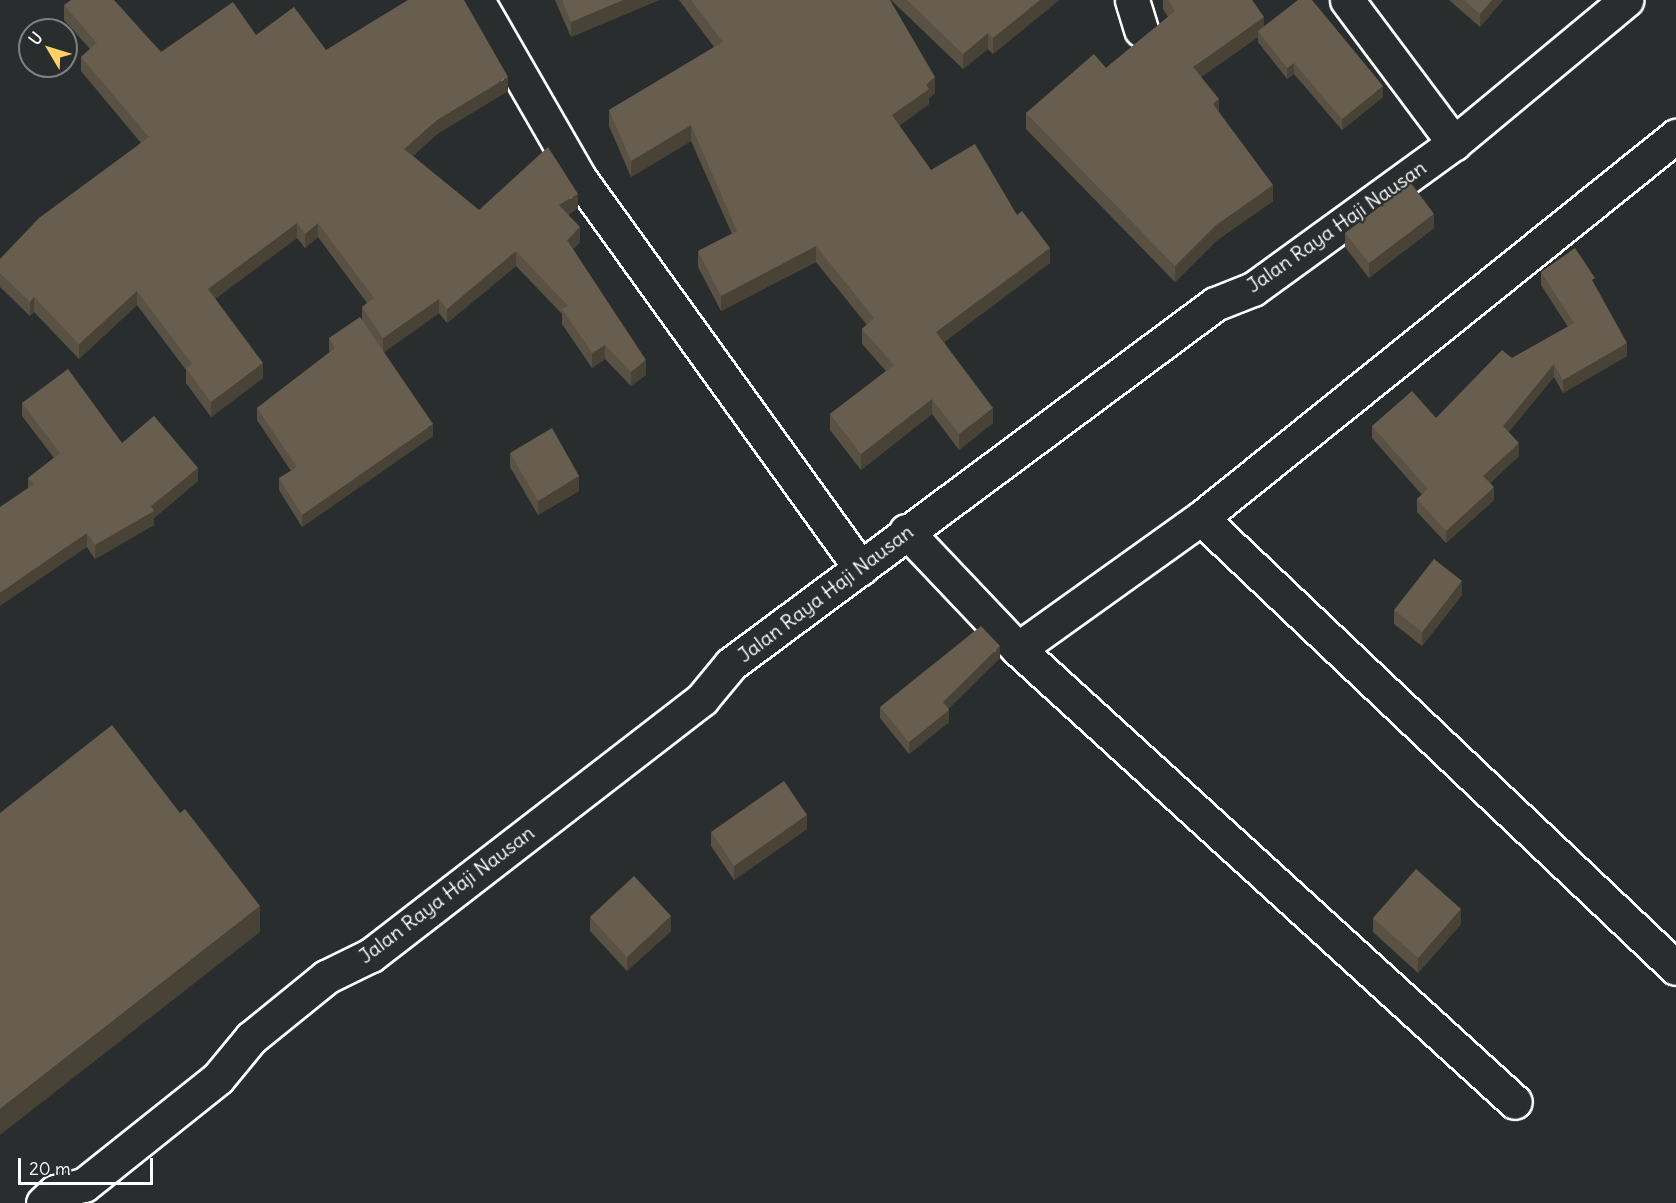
<!DOCTYPE html>
<style>
body{margin:0}
#map{position:relative;width:1676px;height:1203px;overflow:hidden;background:#2a2d2e;font-family:Delius,sans-serif}
div>[style]{position:absolute}
[style*='--x']{left:calc(var(--x)*1px);top:calc(var(--y)*1px);width:calc(var(--w)*1px);rotate:calc(var(--a)*1deg)}
.roads{filter:drop-shadow(2px 0 #fff) drop-shadow(-2px 0 #fff) drop-shadow(0 2px #fff) drop-shadow(0 -2px #fff)}
.minor>*{height:33px;margin:-16.5px;padding:0 16.5px;transform-origin:16.5px;border-radius:16.5px;background:#2a2d2e}
.tertiary>*{height:33px;margin:-16.5px;padding:0 16.5px;transform-origin:16.5px;border-radius:16.5px;background:#2a2d2e}
.wall>*{inset:0;background:#595144}
.shaded-wall>*{inset:0;background:#484237}
.building>*{inset:0;background:#675e4f}
span{translate:-50% -50%;white-space:nowrap;text-align:center;line-height:1.15;-webkit-text-stroke:4.5px #2a2d2e;paint-order:stroke}
.street-label{font-size:20px;color:#fff}
.north{position:absolute;left:18px;top:18px;width:60px;height:60px;box-sizing:border-box;background:#2a2d2e;border:2px solid #7f8182;border-radius:50%;rotate:308deg;font-size:16px;font-weight:700;line-height:24px;text-align:center;color:#fff}
.north::after{content:'';display:block;margin:auto;width:21px;height:27px;background:#ffd166;clip-path:polygon(50% 0,100% 100%,50% 72%,0 100%)}
.scale{position:absolute;left:18px;top:1158px;width:135px;height:27px;box-sizing:border-box;border:3px solid #fff;border-top:0;padding-left:8px;font-size:18px;line-height:21px;white-space:nowrap;color:#fff;-webkit-text-stroke:4px #2a2d2e;paint-order:stroke}
</style>
<div id="map">
<div class="roads">
<div class="minor">
<div style="--x:477;--y:0;--w:207;--a:60.1"></div>
<div style="--x:580;--y:179;--w:480;--a:54.2"></div>
<div style="--x:1132;--y:0;--w:31;--a:73"></div>
<div style="--x:1347;--y:0;--w:179;--a:53.2"></div>
<div style="--x:1201;--y:518;--w:654;--a:43.45"></div>
<div style="--x:906;--y:531;--w:163;--a:46.5"></div>
<div style="--x:1018;--y:649;--w:225;--a:-35.6"></div>
<div style="--x:1201;--y:518;--w:610;--a:-38.81"></div>
<div style="--x:1018;--y:649;--w:672;--a:42.35"></div>
</div>
<div class="tertiary">
<div style="--x:43;--y:1203;--w:16;--a:-43"></div>
<div style="--x:55;--y:1192;--w:30;--a:-14"></div>
<div style="--x:84;--y:1185;--w:171;--a:-38.6"></div>
<div style="--x:218;--y:1078;--w:52;--a:-50.5"></div>
<div style="--x:251;--y:1038;--w:97;--a:-39.1"></div>
<div style="--x:326;--y:977;--w:50;--a:-26.1"></div>
<div style="--x:371;--y:955;--w:418;--a:-37.7"></div>
<div style="--x:702;--y:699;--w:45;--a:-50.4"></div>
<div style="--x:731;--y:664;--w:603;--a:-36.64"></div>
<div style="--x:1215;--y:304;--w:41;--a:-21.5"></div>
<div style="--x:1253;--y:289;--w:248;--a:-36"></div>
<div style="--x:1454;--y:143;--w:224;--a:-39.7"></div>
</div>
</div>
<div class="wall">
<div style="clip-path:polygon(555px 0,659px 0,571px 37px)"></div>
<div style="clip-path:polygon(679px 0,890px 0,935px 93px,929px 98px,929px 104px,899px 126px,931px 170px,1017px 215px,1050px 263px,944px 342px,993px 423px,959px 450px,932px 414px,861px 470px,830px 430px,830px 414px,886px 371px,862px 344px,862px 329px,867px 325px,816px 262px,721px 311px,698px 267px,698px 251px,732px 234px,691px 141px,631px 177px,609px 126px,609px 110px,714px 47px)"></div>
<div style="clip-path:polygon(891px 0,1059px 0,993px 54px,988px 49px,963px 69px)"></div>
<div style="clip-path:polygon(1163px 0,1252px 0,1264px 27px,1383px 97px,1342px 130px,1294px 74px,1287px 79px,1258px 42px,1258px 37px,1201px 77px,1219px 112px,1273px 201px,1216px 241px,1175px 282px,1026px 129px,1026px 113px,1106px 68px,1168px 17px,1163px 9px)"></div>
<div style="clip-path:polygon(1449px 0,1503px 0,1480px 27px)"></div>
<div style="clip-path:polygon(64px 5px,161px 52px,256px 35px,326px 50px,508px 91px,437px 134px,413px 156px,479px 210px,578px 208px,568px 215px,580px 242px,573px 249px,646px 375px,631px 386px,605px 359px,592px 368px,562px 324px,562px 314px,516px 266px,447px 323px,439px 313px,384px 352px,433px 436px,302px 527px,279px 490px,279px 478px,291px 471px,257px 420px,257px 408px,330px 352px,329px 350px,329px 338px,362px 320px,362px 307px,367px 303px,318px 237px,305px 248px,297px 238px,215px 299px,263px 378px,211px 417px,186px 383px,186px 370px,137px 305px,79px 359px,34px 312px,30px 316px,0 287px,0 259px,141px 143px,81px 71px,81px 57px,90px 49px,64px 20px)"></div>
<div style="clip-path:polygon(1434px 228px,1369px 278px,1345px 247px,1345px 233px)"></div>
<div style="clip-path:polygon(1541px 272px,1595px 286px,1627px 356px,1563px 393px,1554px 377px,1508px 432px,1519px 456px,1490px 483px,1494px 500px,1446px 543px,1417px 512px,1417px 499px,1422px 495px,1372px 438px,1372px 426px,1436px 418px,1512px 358px,1568px 327px,1541px 285px)"></div>
<div style="clip-path:polygon(22px 403px,122px 443px,198px 481px,154px 518px,154px 525px,95px 559px,87px 547px,28px 488px,28px 478px,54px 458px,22px 416px)"></div>
<div style="clip-path:polygon(510px 453px,579px 491px,538px 515px,510px 467px)"></div>
<div style="clip-path:polygon(1462px 595px,1422px 646px,1394px 624px,1394px 610px)"></div>
<div style="clip-path:polygon(1000px 658px,948px 709px,949px 722px,909px 754px,880px 718px,880px 707px)"></div>
<div style="clip-path:polygon(807px 829px,734px 880px,711px 846px,711px 832px)"></div>
<div style="clip-path:polygon(590px 917px,671px 931px,627px 971px,590px 931px)"></div>
<div style="clip-path:polygon(1373px 918px,1461px 924px,1418px 973px,1373px 932px)"></div>
</div>
<div class="shaded-wall">
<div style="clip-path:polygon(623px 0,659px 0,571px 37px,571px 22px)"></div>
<div style="clip-path:polygon(1040px 0,1059px 0,993px 54px,993px 38px)"></div>
<div style="clip-path:polygon(1492px 0,1503px 0,1480px 27px,1480px 14px)"></div>
<div style="clip-path:polygon(1264px 17px,1264px 33px,1258px 31px,1258px 37px,1193px 83px,1193px 67px)"></div>
<div style="clip-path:polygon(988px 33px,988px 49px,963px 69px,963px 54px)"></div>
<div style="clip-path:polygon(1294px 63px,1294px 74px,1287px 79px,1287px 68px)"></div>
<div style="clip-path:polygon(508px 77px,508px 91px,437px 134px,404px 164px,404px 149px,437px 120px)"></div>
<div style="clip-path:polygon(935px 77px,935px 93px,929px 98px,929px 104px,892px 131px,892px 115px)"></div>
<div style="clip-path:polygon(1383px 86px,1383px 97px,1342px 130px,1342px 119px)"></div>
<div style="clip-path:polygon(1219px 99px,1219px 115px,1213px 104px)"></div>
<div style="clip-path:polygon(691px 125px,691px 141px,631px 177px,631px 161px)"></div>
<div style="clip-path:polygon(1273px 185px,1273px 201px,1216px 241px,1175px 282px,1175px 266px,1216px 225px)"></div>
<div style="clip-path:polygon(578px 194px,578px 208px,559px 220px,559px 205px)"></div>
<div style="clip-path:polygon(1434px 214px,1434px 228px,1369px 278px,1369px 263px)"></div>
<div style="clip-path:polygon(297px 223px,297px 238px,208px 304px,208px 289px)"></div>
<div style="clip-path:polygon(318px 223px,318px 237px,305px 248px,305px 234px)"></div>
<div style="clip-path:polygon(580px 227px,580px 242px,567px 255px,567px 240px)"></div>
<div style="clip-path:polygon(816px 246px,816px 262px,721px 311px,721px 296px)"></div>
<div style="clip-path:polygon(1050px 248px,1050px 263px,936px 348px,936px 332px)"></div>
<div style="clip-path:polygon(516px 251px,516px 266px,447px 323px,447px 309px)"></div>
<div style="clip-path:polygon(137px 291px,137px 305px,79px 359px,79px 344px)"></div>
<div style="clip-path:polygon(34px 297px,34px 312px,30px 316px,30px 302px)"></div>
<div style="clip-path:polygon(439px 299px,439px 313px,383px 353px,383px 338px)"></div>
<div style="clip-path:polygon(1627px 343px,1627px 356px,1563px 393px,1563px 380px)"></div>
<div style="clip-path:polygon(605px 345px,605px 359px,592px 368px,592px 353px)"></div>
<div style="clip-path:polygon(646px 360px,646px 375px,631px 386px,631px 372px)"></div>
<div style="clip-path:polygon(263px 363px,263px 378px,211px 417px,211px 402px)"></div>
<div style="clip-path:polygon(1554px 364px,1554px 377px,1503px 439px,1503px 426px)"></div>
<div style="clip-path:polygon(932px 399px,932px 414px,861px 470px,861px 454px)"></div>
<div style="clip-path:polygon(993px 408px,993px 423px,959px 450px,959px 434px)"></div>
<div style="clip-path:polygon(433px 424px,433px 436px,302px 527px,302px 515px)"></div>
<div style="clip-path:polygon(1519px 443px,1519px 456px,1483px 489px,1483px 476px)"></div>
<div style="clip-path:polygon(198px 468px,198px 481px,154px 518px,154px 525px,95px 559px,95px 545px,151px 506px)"></div>
<div style="clip-path:polygon(579px 476px,579px 491px,538px 515px,538px 501px)"></div>
<div style="clip-path:polygon(1494px 487px,1494px 500px,1446px 543px,1446px 531px)"></div>
<div style="clip-path:polygon(87px 533px,87px 547px,0 606px,0 593px)"></div>
<div style="clip-path:polygon(1462px 581px,1462px 595px,1422px 646px,1422px 632px)"></div>
<div style="clip-path:polygon(1000px 646px,1000px 658px,943px 714px,943px 702px)"></div>
<div style="clip-path:polygon(949px 710px,949px 722px,909px 754px,909px 742px)"></div>
<div style="clip-path:polygon(807px 815px,807px 829px,734px 880px,734px 866px)"></div>
<div style="clip-path:polygon(260px 906px,260px 932px,0 1135px,0 1109px)"></div>
<div style="clip-path:polygon(1461px 909px,1461px 924px,1418px 973px,1418px 958px)"></div>
<div style="clip-path:polygon(671px 916px,671px 931px,627px 971px,627px 957px)"></div>
</div>
<div class="building">
<div style="clip-path:polygon(71px 0,114px 0,161px 52px,233px 2px,256px 35px,294px 7px,326px 50px,408px 0,464px 0,508px 77px,437px 120px,404px 149px,479px 210px,548px 147px,578px 194px,559px 205px,580px 227px,567px 240px,646px 360px,631px 372px,605px 345px,592px 353px,562px 309px,568px 306px,516px 251px,447px 309px,439px 299px,383px 338px,362px 307px,374px 298px,318px 223px,305px 234px,297px 223px,208px 289px,263px 363px,211px 402px,186px 368px,192px 364px,137px 291px,79px 344px,34px 297px,30px 302px,0 273px,0 259px,39px 218px,149px 137px,81px 57px,97px 43px,64px 5px)"></div>
<div style="clip-path:polygon(562px 0,623px 0,571px 22px)"></div>
<div style="clip-path:polygon(691px 0,890px 0,935px 77px,926px 85px,929px 89px,892px 115px,931px 170px,975px 144px,1017px 215px,1022px 211px,1050px 248px,936px 332px,993px 408px,959px 434px,932px 399px,861px 454px,830px 414px,894px 365px,862px 329px,874px 318px,816px 246px,721px 296px,698px 251px,737px 231px,691px 125px,631px 161px,609px 110px,723px 42px)"></div>
<div style="clip-path:polygon(907px 0,1040px 0,993px 38px,988px 33px,963px 54px)"></div>
<div style="clip-path:polygon(1168px 0,1252px 0,1264px 17px,1193px 67px,1219px 99px,1213px 104px,1273px 185px,1216px 225px,1175px 266px,1026px 113px,1094px 54px,1106px 68px,1175px 11px)"></div>
<div style="clip-path:polygon(1298px 0,1312px 0,1383px 86px,1342px 119px,1294px 63px,1287px 68px,1258px 31px)"></div>
<div style="clip-path:polygon(1464px 0,1492px 0,1480px 14px)"></div>
<div style="clip-path:polygon(1411px 183px,1434px 214px,1369px 263px,1345px 233px)"></div>
<div style="clip-path:polygon(1575px 248px,1595px 278px,1592px 280px,1627px 343px,1563px 380px,1554px 364px,1503px 426px,1519px 443px,1483px 476px,1494px 487px,1446px 531px,1417px 499px,1428px 489px,1372px 426px,1412px 391px,1436px 418px,1502px 350px,1512px 358px,1574px 323px,1541px 272px)"></div>
<div style="clip-path:polygon(360px 317px,433px 424px,302px 515px,279px 478px,297px 467px,257px 408px,335px 348px,329px 338px)"></div>
<div style="clip-path:polygon(68px 369px,122px 443px,154px 416px,198px 468px,151px 506px,154px 511px,95px 545px,87px 533px,0 593px,0 507px,34px 484px,28px 478px,60px 453px,22px 403px)"></div>
<div style="clip-path:polygon(552px 428px,579px 476px,538px 501px,510px 453px)"></div>
<div style="clip-path:polygon(1434px 559px,1462px 581px,1422px 632px,1394px 610px)"></div>
<div style="clip-path:polygon(981px 626px,1000px 646px,943px 702px,949px 710px,909px 742px,880px 707px)"></div>
<div style="clip-path:polygon(112px 725px,180px 813px,185px 809px,260px 906px,0 1109px,0 813px)"></div>
<div style="clip-path:polygon(784px 781px,807px 815px,734px 866px,711px 832px)"></div>
<div style="clip-path:polygon(1416px 869px,1461px 909px,1418px 958px,1373px 918px)"></div>
<div style="clip-path:polygon(634px 876px,671px 916px,627px 957px,590px 917px)"></div>
</div>
<div class="street-label">
<span style="left:1336px;top:226px;rotate:-35deg">Jalan Raya Haji Nausan</span>
<span style="left:825px;top:593px;rotate:-37deg">Jalan Raya Haji Nausan</span>
<span style="left:446px;top:894px;rotate:-37deg">Jalan Raya Haji Nausan</span>
</div>
<div class="north">U</div>
<div class="scale">20 m</div>
</div>
